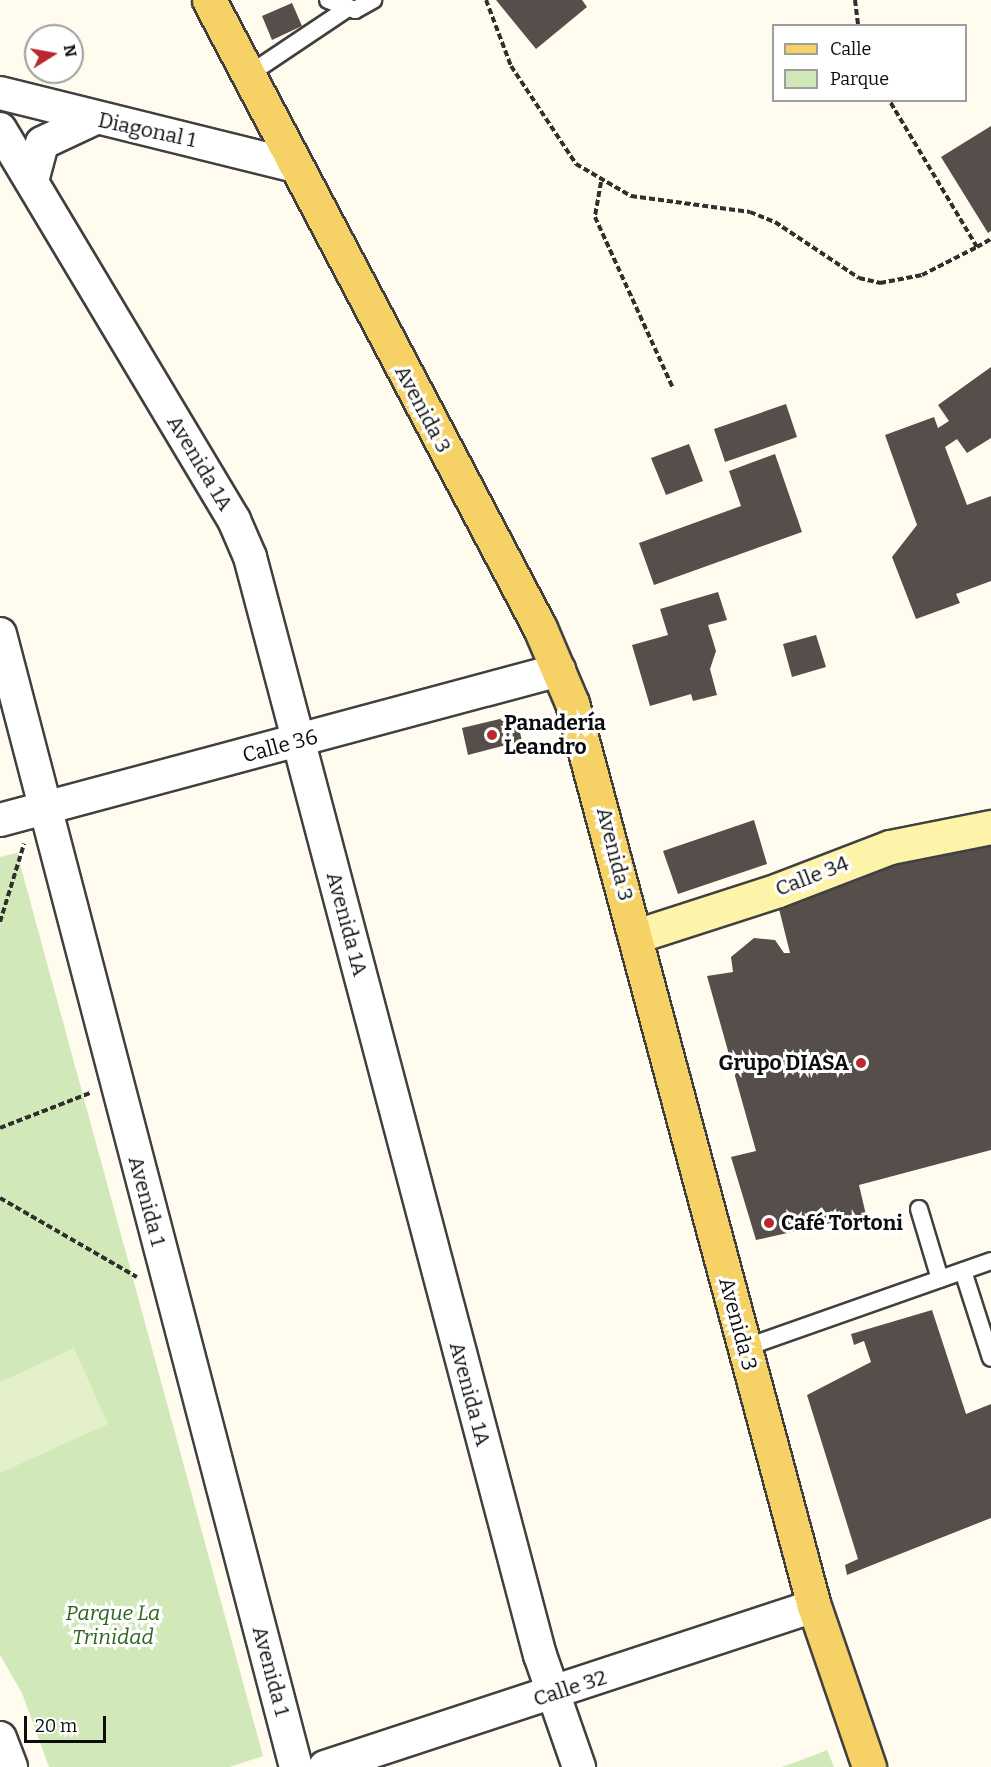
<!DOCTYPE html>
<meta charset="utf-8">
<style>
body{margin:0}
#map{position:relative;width:991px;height:1767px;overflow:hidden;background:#fffbee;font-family:Bitter,serif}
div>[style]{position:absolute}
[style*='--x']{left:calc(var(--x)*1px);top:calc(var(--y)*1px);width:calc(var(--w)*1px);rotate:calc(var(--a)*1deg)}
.green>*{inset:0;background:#d1e8b8}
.pitch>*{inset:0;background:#e3f0ca}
.building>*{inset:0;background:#564e4a}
.path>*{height:4px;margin-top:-2px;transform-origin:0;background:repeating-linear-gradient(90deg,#2f2f2f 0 6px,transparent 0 9px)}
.roads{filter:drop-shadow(2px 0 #404040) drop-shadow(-2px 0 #404040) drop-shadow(0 2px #404040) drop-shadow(0 -2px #404040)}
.lane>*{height:16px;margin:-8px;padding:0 8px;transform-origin:8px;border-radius:8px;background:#fff}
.street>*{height:32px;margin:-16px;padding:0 16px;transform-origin:16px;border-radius:16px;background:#fff}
.secondary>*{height:33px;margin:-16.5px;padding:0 16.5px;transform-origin:16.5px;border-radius:16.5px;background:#fdf4aa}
.primary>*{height:33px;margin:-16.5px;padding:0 16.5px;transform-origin:16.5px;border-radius:16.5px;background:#f6d266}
.dots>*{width:16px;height:16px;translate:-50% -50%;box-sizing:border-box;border:3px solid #fff;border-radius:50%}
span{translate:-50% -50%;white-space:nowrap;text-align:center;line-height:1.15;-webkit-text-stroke:6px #fff;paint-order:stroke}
.street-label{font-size:21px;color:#0d0d0d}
.poi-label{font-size:21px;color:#0d0d0d;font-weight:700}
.left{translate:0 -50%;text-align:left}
.right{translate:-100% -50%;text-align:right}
.park-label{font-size:21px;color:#2d641f;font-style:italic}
.legend{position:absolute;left:772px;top:24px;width:195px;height:78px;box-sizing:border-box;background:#fff;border:2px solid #9e9e9e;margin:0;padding:8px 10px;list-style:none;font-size:18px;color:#0d0d0d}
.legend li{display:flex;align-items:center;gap:12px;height:30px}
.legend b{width:30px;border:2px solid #9e9e9e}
.north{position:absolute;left:24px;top:24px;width:60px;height:60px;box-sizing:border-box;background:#fff;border:2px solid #9e9e9e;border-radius:50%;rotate:79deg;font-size:16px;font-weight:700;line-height:24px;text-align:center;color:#0d0d0d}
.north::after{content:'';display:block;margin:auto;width:21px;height:27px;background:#bb272f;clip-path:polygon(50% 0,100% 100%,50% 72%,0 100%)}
.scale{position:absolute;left:24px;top:1716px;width:82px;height:27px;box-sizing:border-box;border:3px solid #0d0d0d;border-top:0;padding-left:8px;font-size:18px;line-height:21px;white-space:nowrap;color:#0d0d0d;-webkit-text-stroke:4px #fff;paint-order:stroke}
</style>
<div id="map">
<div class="green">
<div style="clip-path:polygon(17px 853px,263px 1756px,230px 1767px,49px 1767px,22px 1693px,0 1655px,0 857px)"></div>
<div style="clip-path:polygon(827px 1750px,834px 1767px,782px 1767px,820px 1753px)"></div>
</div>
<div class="pitch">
<div style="clip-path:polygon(74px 1348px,108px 1424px,0 1473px,0 1382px)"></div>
</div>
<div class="building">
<div style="clip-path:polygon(496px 0,582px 0,587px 7px,536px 49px)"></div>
<div style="clip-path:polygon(292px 3px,302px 26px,272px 40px,262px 16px)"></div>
<div style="clip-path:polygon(991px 126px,991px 231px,988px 233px,941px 157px)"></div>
<div style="clip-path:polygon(991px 367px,991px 438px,967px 453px,957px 439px,945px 447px,967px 505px,991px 496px,991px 581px,956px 594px,960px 603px,916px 619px,892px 557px,917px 525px,885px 435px,934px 417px,938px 428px,949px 421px,938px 405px)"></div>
<div style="clip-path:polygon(786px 404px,797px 437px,725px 462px,714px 429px)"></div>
<div style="clip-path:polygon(689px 444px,703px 481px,666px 495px,651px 458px)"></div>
<div style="clip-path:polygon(775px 454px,802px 532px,654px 585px,639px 543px,741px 506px,729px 471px)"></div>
<div style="clip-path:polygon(718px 592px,727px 620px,708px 625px,716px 651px,710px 669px,717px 695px,693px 701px,691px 694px,650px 706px,632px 645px,668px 635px,660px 609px)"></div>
<div style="clip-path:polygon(816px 635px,826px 667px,792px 677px,783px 644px)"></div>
<div style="clip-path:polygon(504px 718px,505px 727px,518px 724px,522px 741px,468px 755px,462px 728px)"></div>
<div style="clip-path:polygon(754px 820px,767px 864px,678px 894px,663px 851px)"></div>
<div style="clip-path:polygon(991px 845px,991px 1150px,859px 1185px,866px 1215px,756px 1240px,731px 1157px,756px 1151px,707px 976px,733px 972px,731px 957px,754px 938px,775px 940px,784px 953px,790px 953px,779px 909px,874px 869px,958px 846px)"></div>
<div style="clip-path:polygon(932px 1310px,966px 1414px,991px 1404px,991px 1518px,847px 1575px,845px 1565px,858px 1559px,807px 1395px,871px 1362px,864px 1341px,854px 1345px,851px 1334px)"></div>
</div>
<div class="path">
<div style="--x:486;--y:0;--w:71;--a:69.3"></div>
<div style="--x:511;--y:66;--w:118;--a:56.4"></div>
<div style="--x:576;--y:164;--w:64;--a:30.2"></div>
<div style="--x:631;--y:196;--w:120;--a:7.7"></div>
<div style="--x:750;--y:212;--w:27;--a:22"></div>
<div style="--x:775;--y:222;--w:101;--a:33.7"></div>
<div style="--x:859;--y:278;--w:22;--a:13"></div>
<div style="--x:880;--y:283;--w:43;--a:-10.8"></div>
<div style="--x:922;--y:275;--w:62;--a:-27"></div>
<div style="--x:977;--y:247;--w:171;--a:-120.9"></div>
<div style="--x:855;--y:0;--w:26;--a:83"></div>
<div style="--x:601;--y:182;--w:36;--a:100"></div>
<div style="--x:595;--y:217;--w:188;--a:65.5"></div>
<div style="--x:977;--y:247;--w:16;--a:-30"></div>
<div style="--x:0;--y:922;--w:82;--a:-72.9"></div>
<div style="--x:0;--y:1128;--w:97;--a:-21.3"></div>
<div style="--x:0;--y:1198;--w:158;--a:30"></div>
</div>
<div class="roads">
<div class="lane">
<div style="--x:328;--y:0;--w:29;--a:20"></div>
<div style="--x:355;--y:10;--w:21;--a:-29"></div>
<div style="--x:248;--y:75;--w:117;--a:-33.8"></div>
<div style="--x:919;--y:1209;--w:73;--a:73.3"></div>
<div style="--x:963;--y:1271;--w:91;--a:72.2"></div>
<div style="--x:744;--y:1348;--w:262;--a:-19.4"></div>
</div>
<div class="street">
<div style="--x:0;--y:93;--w:303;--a:13.9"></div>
<div style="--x:0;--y:129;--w:456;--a:59.1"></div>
<div style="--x:234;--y:520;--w:40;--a:66.6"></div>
<div style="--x:250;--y:557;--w:1136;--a:75.21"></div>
<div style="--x:540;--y:1655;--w:119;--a:70.8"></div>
<div style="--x:32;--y:181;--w:39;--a:-75"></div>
<div style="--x:42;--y:143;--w:56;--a:-25.2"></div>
<div style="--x:0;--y:634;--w:1171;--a:75.36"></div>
<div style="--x:0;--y:820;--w:579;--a:-15.02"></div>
<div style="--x:0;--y:1738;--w:31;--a:69"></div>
<div style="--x:325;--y:1767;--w:515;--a:-18.22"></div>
</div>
<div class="secondary">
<div style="--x:636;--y:936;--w:149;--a:-17.9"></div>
<div style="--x:778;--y:890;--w:120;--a:-21"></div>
<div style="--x:890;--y:847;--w:103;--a:-11.2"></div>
</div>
<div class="primary">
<div style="--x:209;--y:0;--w:710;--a:62.21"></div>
<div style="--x:540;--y:628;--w:82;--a:66.9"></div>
<div style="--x:572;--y:703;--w:935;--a:75"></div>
<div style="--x:814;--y:1606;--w:170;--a:71.1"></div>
</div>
</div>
<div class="dots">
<div style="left:492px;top:735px;background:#bb272f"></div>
<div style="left:861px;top:1063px;background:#bb272f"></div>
<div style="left:769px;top:1223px;background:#bb272f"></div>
</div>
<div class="street-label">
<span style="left:147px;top:130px;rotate:12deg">Diagonal 1</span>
<span style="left:423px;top:409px;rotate:62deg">Avenida 3</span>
<span style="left:200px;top:463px;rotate:59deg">Avenida 1A</span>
<span style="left:280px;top:746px;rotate:-15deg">Calle 36</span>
<span style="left:615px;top:854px;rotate:76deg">Avenida 3</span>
<span style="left:812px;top:876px;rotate:-21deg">Calle 34</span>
<span style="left:347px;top:924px;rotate:75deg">Avenida 1A</span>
<span style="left:147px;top:1201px;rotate:75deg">Avenida 1</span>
<span style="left:738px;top:1324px;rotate:75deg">Avenida 3</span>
<span style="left:470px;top:1394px;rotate:75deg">Avenida 1A</span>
<span style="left:271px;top:1671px;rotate:75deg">Avenida 1</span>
<span style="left:570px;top:1688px;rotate:-18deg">Calle 32</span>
</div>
<div class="poi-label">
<span class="left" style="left:504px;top:735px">Panadería<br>Leandro</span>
<span class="right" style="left:849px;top:1063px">Grupo DIASA</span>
<span class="left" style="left:781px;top:1223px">Café Tortoni</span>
</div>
<div class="park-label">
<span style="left:113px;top:1625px">Parque La<br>Trinidad</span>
</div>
<ul class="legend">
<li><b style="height:8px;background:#f6d266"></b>Calle</li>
<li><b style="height:16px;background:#d1e8b8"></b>Parque</li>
</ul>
<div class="north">N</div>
<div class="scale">20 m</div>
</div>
